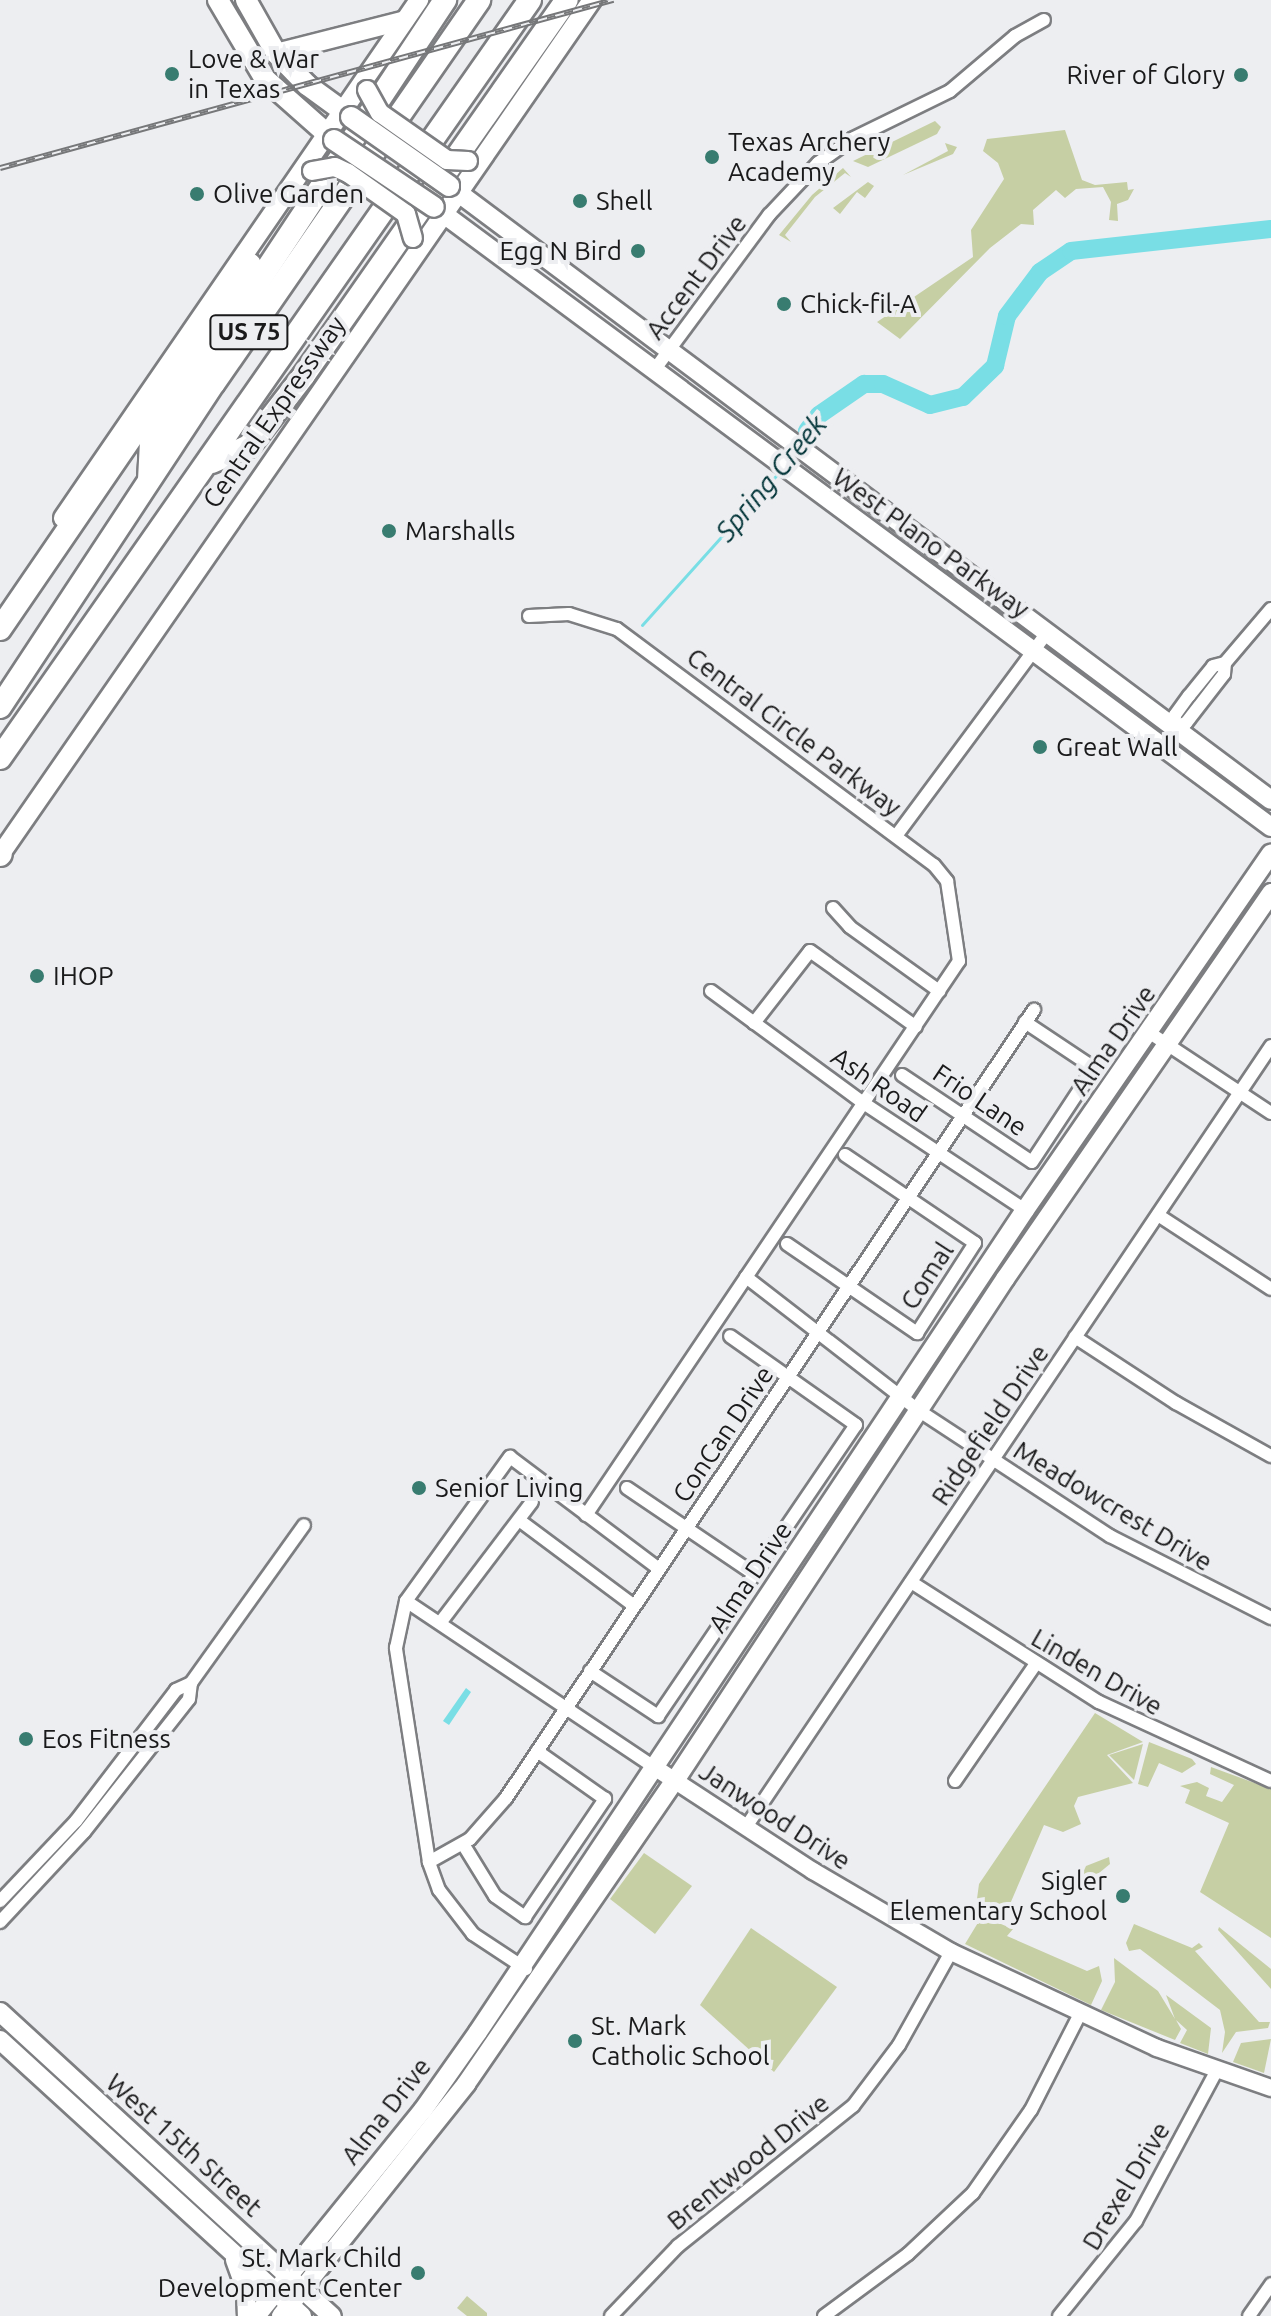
<!DOCTYPE html>
<style>
body{margin:0}
#map{position:relative;width:1271px;height:2316px;overflow:hidden;background:#edeef1;font-family:Ubuntu,sans-serif}
div>[style]{position:absolute}
[style*='--x']{left:calc(var(--x)*1px);top:calc(var(--y)*1px);width:calc(var(--w)*1px);rotate:calc(var(--a)*1deg)}
.green>*{inset:0;background:#c6cfa4}
.water>*{inset:0;background:#79dee5}
.stream>*{height:3px;margin:-1.5px;padding:0 1.5px;transform-origin:1.5px;border-radius:1.5px;background:#79dee5}
.river>*{height:18px;margin:-9px;padding:0 9px;transform-origin:9px;border-radius:9px;background:#79dee5}
.roads{filter:drop-shadow(2px 0 #7d7e81) drop-shadow(-2px 0 #7d7e81) drop-shadow(0 2px #7d7e81) drop-shadow(0 -2px #7d7e81)}
.minor>*{height:12px;margin:-6px;padding:0 6px;transform-origin:6px;border-radius:6px;background:#fff}
.tertiary>*{height:16px;margin:-8px;padding:0 8px;transform-origin:8px;border-radius:8px;background:#fff}
.secondary>*{height:18px;margin:-9px;padding:0 9px;transform-origin:9px;border-radius:9px;background:#fff}
.primary>*{height:20px;margin:-10px;padding:0 10px;transform-origin:10px;border-radius:10px;background:#fff}
.motorway>*{height:22px;margin:-11px;padding:0 11px;transform-origin:11px;border-radius:11px;background:#fff}
.rail>*{height:6px;margin-top:-3px;transform-origin:0;background:repeating-linear-gradient(90deg,#edeef1 0 9px,#767779 0 18px);box-sizing:border-box;border-block:2px solid #767779}
.bridges{filter:drop-shadow(2px 0 #7d7e81) drop-shadow(-2px 0 #7d7e81) drop-shadow(0 2px #7d7e81) drop-shadow(0 -2px #7d7e81)}
.secondary-bridge>*{height:18px;margin:-9px;padding:0 9px;transform-origin:9px;border-radius:9px;background:#fff}
.primary-bridge>*{height:20px;margin:-10px;padding:0 10px;transform-origin:10px;border-radius:10px;background:#fff}
.dots>*{width:22px;height:22px;translate:-50% -50%;box-sizing:border-box;border:4px solid #edeef1;border-radius:50%}
span{translate:-50% -50%;white-space:nowrap;text-align:center;line-height:1.15;-webkit-text-stroke:8px #edeef1;paint-order:stroke}
.shield-label span{padding:2px 6px;background:#edeef1;border:2px solid;border-radius:6px;-webkit-text-stroke-width:0}
.shield-label{font-size:24px;color:#1a1a1b;font-weight:700}
.poi-label{font-size:26px;color:#1a1a1b}
.left{translate:0 -50%;text-align:left}
.right{translate:-100% -50%;text-align:right}
.street-label{font-size:26px;color:#1a1a1b}
.water-label{font-size:28px;color:#003337;font-style:italic}
</style>
<div id="map">
<div class="green">
<div style="clip-path:polygon(935px 121px,941px 127px,937px 134px,868px 167px,853px 161px)"></div>
<div style="clip-path:polygon(1065px 130px,1082px 180px,1095px 185px,1127px 182px,1128px 190px,1134px 189px,1128px 200px,1117px 204px,1118px 221px,1109px 220px,1111px 202px,1103px 187px,1076px 189px,1065px 198px,1056px 190px,1033px 210px,1034px 225px,1021px 224px,990px 248px,900px 339px,877px 322px,973px 257px,971px 230px,1004px 179px,998px 163px,983px 151px,987px 139px)"></div>
<div style="clip-path:polygon(945px 143px,957px 147px,953px 154px,903px 175px,948px 151px)"></div>
<div style="clip-path:polygon(843px 168px,851px 177px,845px 173px,815px 197px,785px 235px,791px 242px,779px 235px,812px 195px)"></div>
<div style="clip-path:polygon(868px 182px,874px 186px,865px 198px,857px 192px,840px 214px,833px 208px)"></div>
<div style="clip-path:polygon(1095px 1713px,1143px 1742px,1107px 1755px,1133px 1783px,1078px 1797px,1074px 1806px,1081px 1824px,1063px 1832px,1044px 1825px,1007px 1911px,976px 1906px,979px 1884px)"></div>
<div style="clip-path:polygon(1149px 1742px,1192px 1759px,1196px 1764px,1182px 1773px,1159px 1763px,1148px 1787px,1138px 1784px)"></div>
<div style="clip-path:polygon(1143px 1744px,1134px 1780px,1109px 1755px)"></div>
<div style="clip-path:polygon(1211px 1767px,1271px 1789px,1271px 1938px,1200px 1892px,1229px 1823px,1185px 1803px,1190px 1790px,1180px 1786px,1197px 1782px,1209px 1788px,1206px 1796px,1222px 1802px,1234px 1785px,1210px 1774px)"></div>
<div style="clip-path:polygon(644px 1853px,692px 1886px,655px 1934px,610px 1899px)"></div>
<div style="clip-path:polygon(1109px 1857px,1110px 1864px,1088px 1882px,1080px 1879px,1086px 1866px)"></div>
<div style="clip-path:polygon(989px 1919px,1013px 1929px,1007px 1936px,1087px 1971px,1099px 1966px,1102px 1981px,1091px 2005px,965px 1944px,979px 1921px)"></div>
<div style="clip-path:polygon(1134px 1924px,1192px 1948px,1199px 1943px,1203px 1947px,1195px 1951px,1259px 2022px,1270px 2022px,1268px 2028px,1236px 2032px,1222px 2053px,1225px 2032px,1220px 2010px,1140px 1949px,1129px 1951px,1126px 1943px)"></div>
<div style="clip-path:polygon(1219px 1927px,1271px 1969px,1271px 1989px,1218px 1930px)"></div>
<div style="clip-path:polygon(751px 1928px,837px 1987px,774px 2072px,700px 2005px)"></div>
<div style="clip-path:polygon(1114px 1958px,1158px 1991px,1175px 2019px,1166px 1995px,1211px 2028px,1208px 2054px,1180px 2043px,1187px 2030px,1176px 2020px,1181px 2029px,1175px 2040px,1101px 2010px,1115px 1982px)"></div>
<div style="clip-path:polygon(1271px 2039px,1264px 2073px,1233px 2062px,1241px 2043px)"></div>
<div style="clip-path:polygon(467px 2296px,487px 2313px,487px 2316px,467px 2316px,457px 2308px)"></div>
</div>
<div class="water">
<div style="clip-path:polygon(466px 1688px,471px 1692px,449px 1725px,443px 1721px)"></div>
</div>
<div class="stream">
<div style="--x:800;--y:441;--w:12;--a:-55"></div>
<div style="--x:642;--y:625;--w:208;--a:-48.1"></div>
</div>
<div class="river">
<div style="--x:807;--y:431;--w:20;--a:-53"></div>
<div style="--x:819;--y:415;--w:55;--a:-34.6"></div>
<div style="--x:864;--y:384;--w:19;--a:0"></div>
<div style="--x:883;--y:384;--w:51;--a:24.1"></div>
<div style="--x:930;--y:405;--w:34;--a:-14"></div>
<div style="--x:963;--y:397;--w:45;--a:-44.1"></div>
<div style="--x:995;--y:366;--w:51;--a:-76.5"></div>
<div style="--x:1007;--y:316;--w:55;--a:-53.1"></div>
<div style="--x:1040;--y:272;--w:37;--a:-34"></div>
<div style="--x:1071;--y:251;--w:201;--a:-6.3"></div>
</div>
<div class="roads">
<div class="minor">
<div style="--x:655;--y:369;--w:192;--a:-53.5"></div>
<div style="--x:769;--y:215;--w:71;--a:-46.7"></div>
<div style="--x:818;--y:163;--w:42;--a:-35.2"></div>
<div style="--x:852;--y:139;--w:109;--a:-26.1"></div>
<div style="--x:950;--y:91;--w:85;--a:-40.2"></div>
<div style="--x:1015;--y:36;--w:33;--a:-29"></div>
<div style="--x:529;--y:616;--w:40;--a:-2.9"></div>
<div style="--x:569;--y:614;--w:50;--a:17.4"></div>
<div style="--x:617;--y:629;--w:395;--a:36.7"></div>
<div style="--x:934;--y:865;--w:21;--a:51"></div>
<div style="--x:947;--y:881;--w:81;--a:81.5"></div>
<div style="--x:959;--y:961;--w:668;--a:123.95"></div>
<div style="--x:1225;--y:663;--w:11;--a:95"></div>
<div style="--x:1224;--y:674;--w:62;--a:127.8"></div>
<div style="--x:1186;--y:723;--w:13;--a:162"></div>
<div style="--x:1174;--y:727;--w:12;--a:-85"></div>
<div style="--x:1175;--y:715;--w:24;--a:-54"></div>
<div style="--x:1189;--y:696;--w:38;--a:-51"></div>
<div style="--x:1213;--y:666;--w:12;--a:-14"></div>
<div style="--x:1225;--y:663;--w:71;--a:-49.6"></div>
<div style="--x:896;--y:836;--w:253;--a:-53.4"></div>
<div style="--x:833;--y:908;--w:25;--a:48"></div>
<div style="--x:850;--y:927;--w:110;--a:35.7"></div>
<div style="--x:711;--y:991;--w:191;--a:36.3"></div>
<div style="--x:865;--y:1104;--w:192;--a:33.5"></div>
<div style="--x:754;--y:1023;--w:91;--a:-52.1"></div>
<div style="--x:810;--y:951;--w:130;--a:35.6"></div>
<div style="--x:1150;--y:1033;--w:145;--a:33.5"></div>
<div style="--x:902;--y:1075;--w:156;--a:33.8"></div>
<div style="--x:1032;--y:1162;--w:113;--a:-56.6"></div>
<div style="--x:1094;--y:1068;--w:83;--a:-146.3"></div>
<div style="--x:1158;--y:1215;--w:135;--a:33.2"></div>
<div style="--x:787;--y:1244;--w:158;--a:34.4"></div>
<div style="--x:917;--y:1333;--w:107;--a:-57.2"></div>
<div style="--x:975;--y:1243;--w:157;--a:-145.9"></div>
<div style="--x:746;--y:1277;--w:217;--a:37.7"></div>
<div style="--x:918;--y:1410;--w:230;--a:33.3"></div>
<div style="--x:1110;--y:1536;--w:181;--a:27"></div>
<div style="--x:1075;--y:1337;--w:121;--a:33.2"></div>
<div style="--x:1176;--y:1403;--w:109;--a:29.2"></div>
<div style="--x:627;--y:1488;--w:153;--a:34.1"></div>
<div style="--x:519;--y:1520;--w:142;--a:36.7"></div>
<div style="--x:911;--y:1582;--w:223;--a:32.6"></div>
<div style="--x:1099;--y:1702;--w:189;--a:24.7"></div>
<div style="--x:406;--y:1601;--w:298;--a:33.8"></div>
<div style="--x:440;--y:1623;--w:152;--a:-52.8"></div>
<div style="--x:590;--y:1671;--w:82;--a:33.5"></div>
<div style="--x:658;--y:1716;--w:352;--a:-55.8"></div>
<div style="--x:856;--y:1425;--w:154;--a:-144.8"></div>
<div style="--x:955;--y:1781;--w:141;--a:-55.4"></div>
<div style="--x:746;--y:1827;--w:941;--a:-56.09"></div>
<div style="--x:463;--y:1844;--w:61;--a:58.4"></div>
<div style="--x:495;--y:1896;--w:37;--a:35"></div>
<div style="--x:525;--y:1917;--w:143;--a:-55.9"></div>
<div style="--x:605;--y:1799;--w:83;--a:-144.8"></div>
<div style="--x:429;--y:1862;--w:47;--a:-29.3"></div>
<div style="--x:470;--y:1839;--w:55;--a:-48.7"></div>
<div style="--x:506;--y:1798;--w:949;--a:-56.18"></div>
<div style="--x:0;--y:1901;--w:110;--a:-46.5"></div>
<div style="--x:76;--y:1821;--w:165;--a:-52.6"></div>
<div style="--x:176;--y:1690;--w:17;--a:-25"></div>
<div style="--x:0;--y:1922;--w:123;--a:-47"></div>
<div style="--x:84;--y:1832;--w:169;--a:-51.7"></div>
<div style="--x:189;--y:1699;--w:16;--a:-83"></div>
<div style="--x:191;--y:1683;--w:194;--a:-54.4"></div>
<div style="--x:526;--y:1969;--w:64;--a:-146.6"></div>
<div style="--x:473;--y:1934;--w:56;--a:-127.7"></div>
<div style="--x:439;--y:1890;--w:30;--a:-110"></div>
<div style="--x:429;--y:1862;--w:217;--a:-98.8"></div>
<div style="--x:396;--y:1648;--w:48;--a:-78"></div>
<div style="--x:406;--y:1601;--w:178;--a:-54.2"></div>
<div style="--x:510;--y:1457;--w:186;--a:36.9"></div>
<div style="--x:611;--y:2316;--w:97;--a:-46.3"></div>
<div style="--x:678;--y:2246;--w:224;--a:-38.7"></div>
<div style="--x:853;--y:2106;--w:76;--a:-53"></div>
<div style="--x:899;--y:2045;--w:107;--a:-60.8"></div>
<div style="--x:824;--y:2316;--w:104;--a:-36.4"></div>
<div style="--x:908;--y:2254;--w:89;--a:-43.2"></div>
<div style="--x:973;--y:2193;--w:101;--a:-55.1"></div>
<div style="--x:1031;--y:2110;--w:108;--a:-63"></div>
<div style="--x:1059;--y:2316;--w:122;--a:-51"></div>
<div style="--x:1136;--y:2221;--w:171;--a:-61.8"></div>
<div style="--x:1249;--y:2316;--w:39;--a:-55"></div>
</div>
<div class="tertiary">
<div style="--x:654;--y:1767;--w:190;--a:33.2"></div>
<div style="--x:813;--y:1871;--w:160;--a:30.4"></div>
<div style="--x:951;--y:1952;--w:227;--a:25"></div>
<div style="--x:1157;--y:2048;--w:121;--a:19.3"></div>
</div>
<div class="secondary">
<div style="--x:276;--y:53;--w:133;--a:-14.3"></div>
<div style="--x:460;--y:194;--w:1012;--a:36.77"></div>
<div style="--x:445;--y:215;--w:1028;--a:36.54"></div>
<div style="--x:63;--y:518;--w:629;--a:-55.5"></div>
<div style="--x:0;--y:855;--w:1040;--a:-55.3"></div>
<div style="--x:0;--y:2012;--w:450;--a:42.5"></div>
<div style="--x:0;--y:2040;--w:409;--a:42.4"></div>
<div style="--x:235;--y:2260;--w:32;--a:70"></div>
<div style="--x:246;--y:2290;--w:26;--a:88"></div>
<div style="--x:256;--y:2316;--w:265;--a:-51"></div>
<div style="--x:423;--y:2110;--w:95;--a:-54.8"></div>
<div style="--x:478;--y:2032;--w:987;--a:-56.36"></div>
<div style="--x:1025;--y:1210;--w:433;--a:-55.4"></div>
<div style="--x:281;--y:2316;--w:297;--a:-51.4"></div>
<div style="--x:466;--y:2084;--w:370;--a:-55.5"></div>
<div style="--x:676;--y:1779;--w:599;--a:-56.66"></div>
<div style="--x:1005;--y:1279;--w:469;--a:-55.4"></div>
</div>
<div class="primary">
<div style="--x:218;--y:0;--w:92;--a:59.3"></div>
<div style="--x:265;--y:79;--w:92;--a:41.5"></div>
<div style="--x:246;--y:0;--w:61;--a:60.5"></div>
<div style="--x:276;--y:53;--w:45;--a:45.9"></div>
<div style="--x:307;--y:85;--w:54;--a:36"></div>
</div>
<div class="motorway">
<div style="--x:212;--y:462;--w:40;--a:-23.4"></div>
<div style="--x:249;--y:446;--w:90;--a:-52.2"></div>
<div style="--x:304;--y:375;--w:458;--a:-55"></div>
<div style="--x:149;--y:480;--w:36;--a:-87"></div>
<div style="--x:151;--y:444;--w:533;--a:-56.49"></div>
<div style="--x:0;--y:629;--w:442;--a:-55.6"></div>
<div style="--x:0;--y:707;--w:388;--a:-56.6"></div>
<div style="--x:214;--y:383;--w:466;--a:-55.3"></div>
<div style="--x:0;--y:758;--w:925;--a:-55.04"></div>
<div style="--x:0;--y:855;--w:1;--a:-45"></div>
</div>
</div>
<div class="rail">
<div style="--x:0;--y:168;--w:636;--a:-15.33"></div>
</div>
<div class="bridges">
<div class="secondary-bridge">
<div style="--x:367;--y:90;--w:26;--a:61"></div>
<div style="--x:380;--y:113;--w:82;--a:35"></div>
<div style="--x:447;--y:160;--w:21;--a:3"></div>
<div style="--x:312;--y:171;--w:23;--a:-10"></div>
<div style="--x:335;--y:167;--w:14;--a:25"></div>
<div style="--x:348;--y:173;--w:71;--a:35.3"></div>
<div style="--x:406;--y:214;--w:25;--a:74"></div>
</div>
<div class="primary-bridge">
<div style="--x:351;--y:117;--w:120;--a:35.1"></div>
<div style="--x:334;--y:140;--w:120;--a:33.8"></div>
</div>
</div>
<div class="dots">
<div style="left:172px;top:74px;background:#387c70"></div>
<div style="left:1241px;top:75px;background:#387c70"></div>
<div style="left:712px;top:157px;background:#387c70"></div>
<div style="left:197px;top:194px;background:#387c70"></div>
<div style="left:580px;top:201px;background:#387c70"></div>
<div style="left:638px;top:251px;background:#387c70"></div>
<div style="left:784px;top:304px;background:#387c70"></div>
<div style="left:389px;top:531px;background:#387c70"></div>
<div style="left:1040px;top:747px;background:#387c70"></div>
<div style="left:37px;top:976px;background:#387c70"></div>
<div style="left:419px;top:1488px;background:#387c70"></div>
<div style="left:26px;top:1739px;background:#387c70"></div>
<div style="left:1123px;top:1896px;background:#387c70"></div>
<div style="left:575px;top:2041px;background:#387c70"></div>
<div style="left:418px;top:2273px;background:#387c70"></div>
</div>
<div class="shield-label">
<span style="left:249px;top:332px">US 75</span>
</div>
<div class="poi-label">
<span class="left" style="left:188px;top:74px">Love &amp; War<br>in Texas</span>
<span class="right" style="left:1225px;top:75px">River of Glory</span>
<span class="left" style="left:728px;top:157px">Texas Archery<br>Academy</span>
<span class="left" style="left:213px;top:194px">Olive Garden</span>
<span class="left" style="left:596px;top:201px">Shell</span>
<span class="right" style="left:622px;top:251px">Egg N Bird</span>
<span class="left" style="left:800px;top:304px">Chick-fil-A</span>
<span class="left" style="left:405px;top:531px">Marshalls</span>
<span class="left" style="left:1056px;top:747px">Great Wall</span>
<span class="left" style="left:53px;top:976px">IHOP</span>
<span class="left" style="left:435px;top:1488px">Senior Living</span>
<span class="left" style="left:42px;top:1739px">Eos Fitness</span>
<span class="right" style="left:1107px;top:1896px">Sigler<br>Elementary School</span>
<span class="left" style="left:591px;top:2041px">St. Mark<br>Catholic School</span>
<span class="right" style="left:402px;top:2273px">St. Mark Child<br>Development Center</span>
</div>
<div class="street-label">
<span style="left:696px;top:277px;rotate:-53deg">Accent Drive</span>
<span style="left:274px;top:412px;rotate:-55deg">Central Expressway</span>
<span style="left:931px;top:543px;rotate:36deg">West Plano Parkway</span>
<span style="left:794px;top:732px;rotate:37deg">Central Circle Parkway</span>
<span style="left:1113px;top:1040px;rotate:-55deg">Alma Drive</span>
<span style="left:879px;top:1085px;rotate:35deg">Ash Road</span>
<span style="left:980px;top:1100px;rotate:34deg">Frio Lane</span>
<span style="left:927px;top:1276px;rotate:-57deg">Comal</span>
<span style="left:990px;top:1425px;rotate:-56deg">Ridgefield Drive</span>
<span style="left:723px;top:1434px;rotate:-56deg">ConCan Drive</span>
<span style="left:1113px;top:1506px;rotate:31deg">Meadowcrest Drive</span>
<span style="left:750px;top:1577px;rotate:-56deg">Alma Drive</span>
<span style="left:1097px;top:1672px;rotate:30deg">Linden Drive</span>
<span style="left:775px;top:1816px;rotate:33deg">Janwood Drive</span>
<span style="left:386px;top:2111px;rotate:-52deg">Alma Drive</span>
<span style="left:184px;top:2145px;rotate:42deg">West 15th Street</span>
<span style="left:748px;top:2162px;rotate:-39deg">Brentwood Drive</span>
<span style="left:1126px;top:2186px;rotate:-59deg">Drexel Drive</span>
</div>
<div class="water-label">
<span style="left:771px;top:478px;rotate:-50deg">Spring Creek</span>
</div>
</div>
